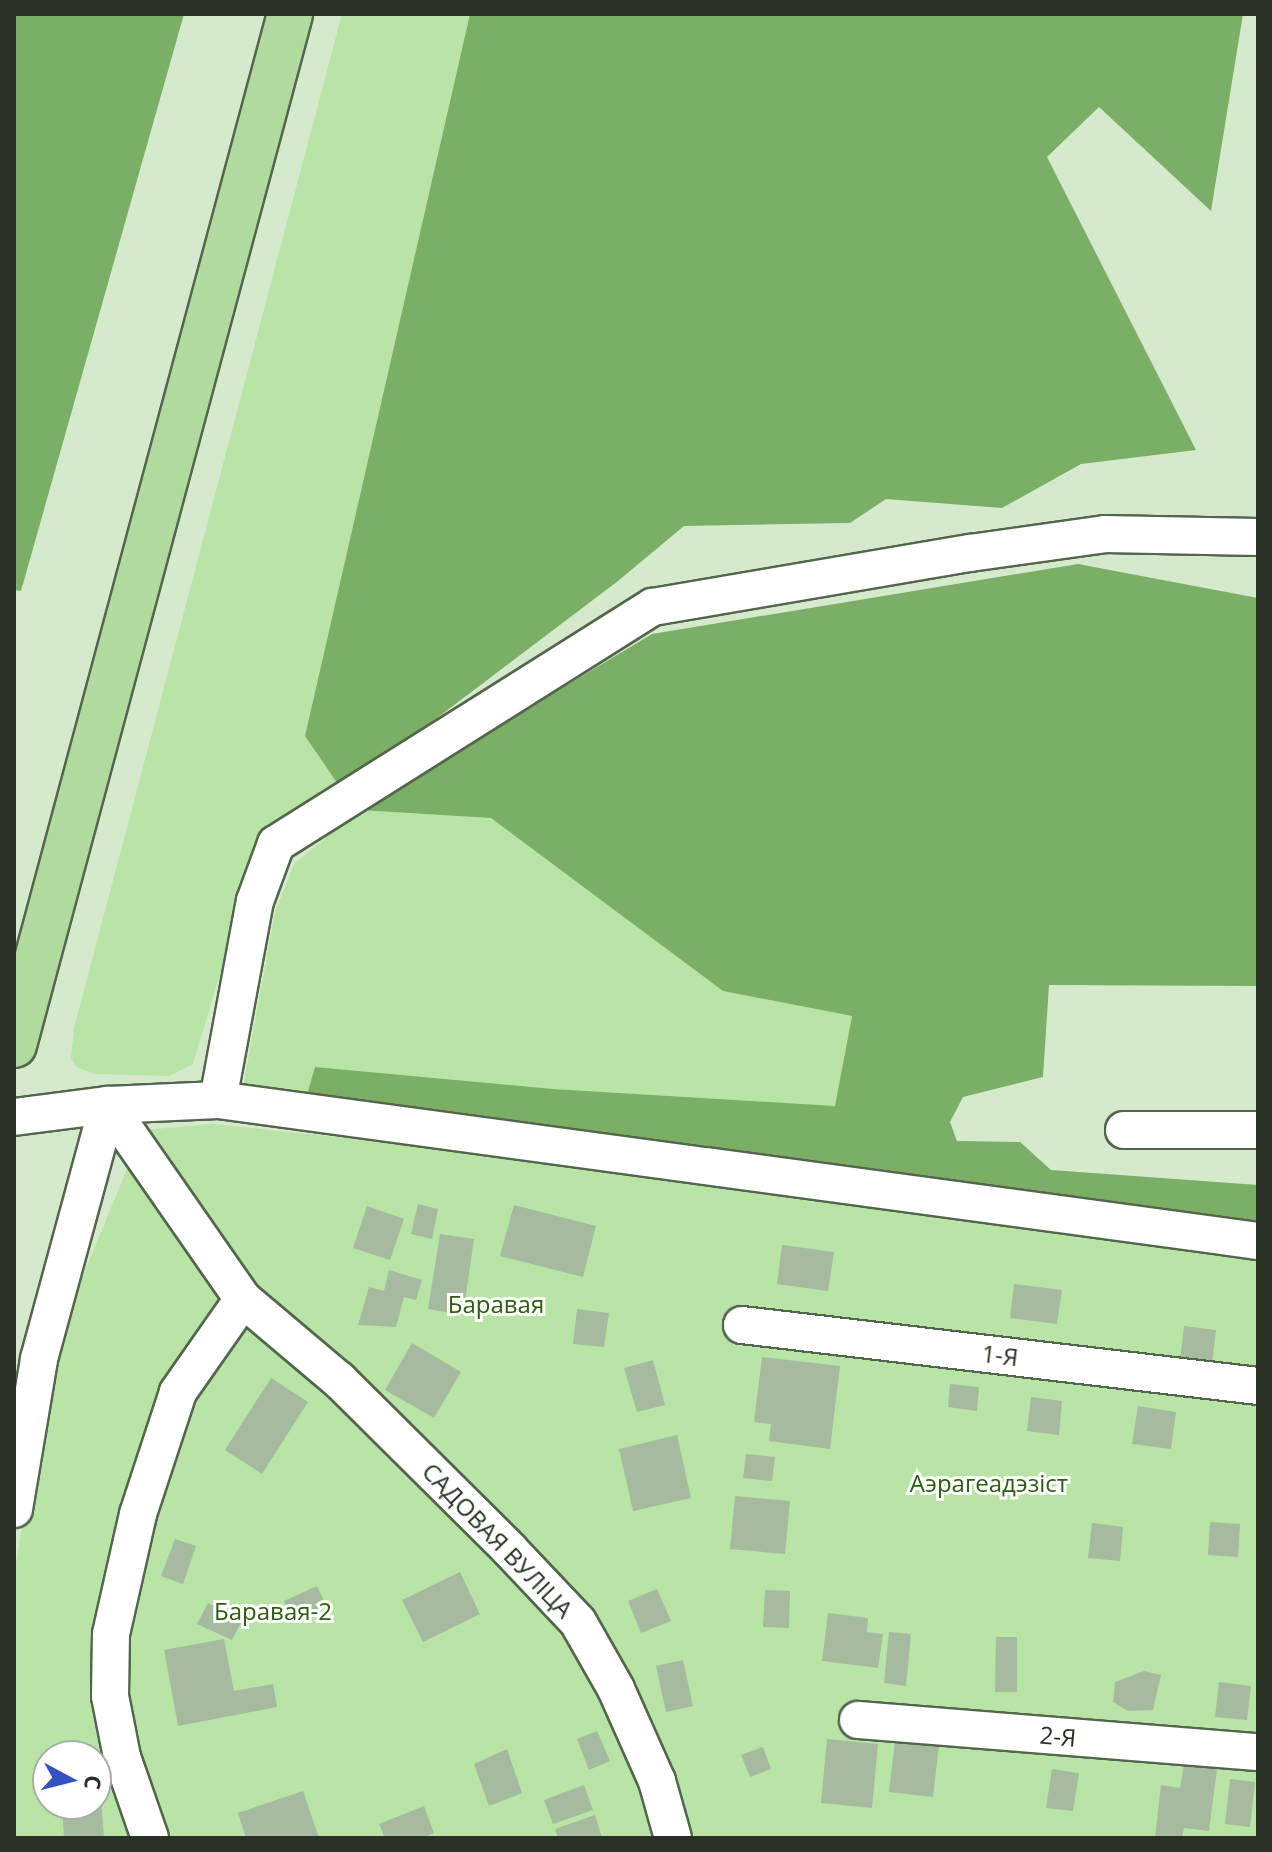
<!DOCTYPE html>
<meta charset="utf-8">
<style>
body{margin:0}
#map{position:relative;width:1272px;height:1852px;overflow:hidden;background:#d5eacd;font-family:"Open Sans",sans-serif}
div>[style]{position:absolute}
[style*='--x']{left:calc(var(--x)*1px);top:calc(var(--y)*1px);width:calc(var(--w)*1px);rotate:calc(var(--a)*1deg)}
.green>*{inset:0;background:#b8e4a6}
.forest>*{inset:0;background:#7baf66}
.building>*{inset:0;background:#a6ba9f}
.roads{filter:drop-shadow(2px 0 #54654d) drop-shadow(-2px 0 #54654d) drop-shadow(0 2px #54654d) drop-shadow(0 -2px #54654d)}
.minor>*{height:36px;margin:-18px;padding:0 18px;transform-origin:18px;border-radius:18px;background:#fff}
.major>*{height:44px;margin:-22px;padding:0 22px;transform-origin:22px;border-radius:22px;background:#b0da9e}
span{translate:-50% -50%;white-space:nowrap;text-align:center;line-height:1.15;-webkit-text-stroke:6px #fff;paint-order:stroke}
.park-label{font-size:24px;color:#2c5d11}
.street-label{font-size:24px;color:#293126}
.frame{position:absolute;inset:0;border:16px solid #293126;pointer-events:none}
.north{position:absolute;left:32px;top:1740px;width:80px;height:80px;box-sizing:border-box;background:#fff;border:2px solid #a9ada8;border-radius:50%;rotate:97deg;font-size:22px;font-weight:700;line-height:32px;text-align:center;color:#293126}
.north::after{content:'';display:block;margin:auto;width:28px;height:36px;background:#3451c2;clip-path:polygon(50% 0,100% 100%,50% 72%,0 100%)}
</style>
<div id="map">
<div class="green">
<div style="clip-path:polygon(342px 14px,470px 14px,305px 736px,342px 790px,245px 891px,193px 1064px,169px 1076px,94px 1074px,77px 1067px,71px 1058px,74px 1028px)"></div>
<div style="clip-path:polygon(359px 810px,491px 818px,723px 991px,852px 1016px,835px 1106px,553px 1089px,316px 1067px,306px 1098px,243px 1087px,275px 912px,294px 864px)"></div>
<div style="clip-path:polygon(evenodd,214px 1124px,610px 1166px,1258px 1243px,1258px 1838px,14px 1838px,14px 1576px,49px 1358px,143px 1130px,214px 1124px,48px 1756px,96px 1756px,96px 1804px,48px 1804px,48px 1756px)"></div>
</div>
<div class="forest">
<div style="clip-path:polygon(14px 14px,184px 14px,21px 591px,14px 590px)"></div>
<div style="clip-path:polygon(470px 14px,1243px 14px,1211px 211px,1099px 107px,1047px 157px,1196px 450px,1081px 464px,1002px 508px,886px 499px,850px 523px,684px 526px,618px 581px,342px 790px,305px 736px)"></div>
<div style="clip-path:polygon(1078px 564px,1258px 598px,1258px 986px,1049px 985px,1043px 1077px,963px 1097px,950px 1122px,957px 1141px,1020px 1142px,1051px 1170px,1258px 1185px,1258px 1225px,306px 1098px,315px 1067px,553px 1089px,835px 1106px,852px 1016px,723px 991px,491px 818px,359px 810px,652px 634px)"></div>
</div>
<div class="building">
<div style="clip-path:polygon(418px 1204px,438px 1209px,432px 1239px,411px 1234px)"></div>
<div style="clip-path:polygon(514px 1205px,596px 1226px,583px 1277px,500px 1256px)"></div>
<div style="clip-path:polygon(367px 1206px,404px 1219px,390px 1260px,353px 1248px)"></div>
<div style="clip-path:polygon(440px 1234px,474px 1239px,463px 1315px,428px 1309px)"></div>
<div style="clip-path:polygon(782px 1245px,834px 1252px,828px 1291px,777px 1284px)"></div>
<div style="clip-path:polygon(389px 1270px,422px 1280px,416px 1300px,404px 1297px,396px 1327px,358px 1325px,369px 1287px,384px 1291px)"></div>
<div style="clip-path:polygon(1014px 1284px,1062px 1290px,1057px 1324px,1010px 1318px)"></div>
<div style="clip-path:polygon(577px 1309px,609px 1313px,604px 1347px,573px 1344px)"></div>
<div style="clip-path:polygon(1184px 1326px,1216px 1330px,1212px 1364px,1180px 1361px)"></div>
<div style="clip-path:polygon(412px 1343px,461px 1372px,434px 1418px,385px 1390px)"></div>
<div style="clip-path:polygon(762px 1357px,840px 1366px,830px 1449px,769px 1441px,771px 1424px,754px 1422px)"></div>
<div style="clip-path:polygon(653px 1360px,665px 1405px,637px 1412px,624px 1368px)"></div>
<div style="clip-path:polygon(271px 1378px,308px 1402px,262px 1474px,225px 1450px)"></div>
<div style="clip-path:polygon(950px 1384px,979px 1387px,977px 1411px,948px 1407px)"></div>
<div style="clip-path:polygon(1031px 1397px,1062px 1401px,1059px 1435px,1027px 1431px)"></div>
<div style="clip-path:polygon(1138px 1406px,1176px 1412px,1171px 1449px,1132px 1444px)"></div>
<div style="clip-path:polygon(677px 1435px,691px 1498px,633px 1511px,619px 1449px)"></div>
<div style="clip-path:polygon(746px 1454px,775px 1457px,772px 1481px,743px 1478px)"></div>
<div style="clip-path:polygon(735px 1496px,790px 1501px,785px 1554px,730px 1549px)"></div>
<div style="clip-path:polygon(1210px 1522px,1240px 1524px,1238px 1557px,1208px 1555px)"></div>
<div style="clip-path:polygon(1092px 1523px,1123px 1527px,1120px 1561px,1088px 1558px)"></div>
<div style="clip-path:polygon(175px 1539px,196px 1546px,183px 1584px,161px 1576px)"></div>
<div style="clip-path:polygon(460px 1572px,480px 1614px,423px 1642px,402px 1600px)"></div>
<div style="clip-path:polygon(317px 1586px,326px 1605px,293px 1620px,284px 1601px)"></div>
<div style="clip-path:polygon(657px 1589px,671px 1621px,641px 1633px,628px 1601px)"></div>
<div style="clip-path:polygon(765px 1590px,790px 1591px,789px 1628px,763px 1627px)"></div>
<div style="clip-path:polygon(208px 1603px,243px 1619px,232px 1640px,197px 1624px)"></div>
<div style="clip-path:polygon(828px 1613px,868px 1618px,867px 1632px,883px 1634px,878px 1668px,822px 1661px)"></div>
<div style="clip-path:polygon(889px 1632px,911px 1634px,906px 1686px,884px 1683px)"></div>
<div style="clip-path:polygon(996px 1637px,1017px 1637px,1017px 1692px,995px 1692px)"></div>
<div style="clip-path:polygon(224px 1639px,234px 1691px,273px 1684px,277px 1707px,178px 1726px,164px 1650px)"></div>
<div style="clip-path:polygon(683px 1660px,693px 1706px,666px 1712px,656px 1666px)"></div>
<div style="clip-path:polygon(1144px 1671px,1161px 1675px,1153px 1710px,1128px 1711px,1113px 1702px,1115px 1682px)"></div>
<div style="clip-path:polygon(1219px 1682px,1251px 1686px,1247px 1720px,1215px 1717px)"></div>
<div style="clip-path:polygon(597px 1731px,610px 1761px,589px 1770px,577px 1739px)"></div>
<div style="clip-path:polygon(827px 1739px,878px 1744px,872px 1808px,821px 1803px)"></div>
<div style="clip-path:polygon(895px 1741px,939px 1745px,933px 1797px,889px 1792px)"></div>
<div style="clip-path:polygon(763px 1747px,771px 1769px,750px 1777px,741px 1755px)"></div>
<div style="clip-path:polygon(507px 1749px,522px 1793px,489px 1806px,474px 1764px)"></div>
<div style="clip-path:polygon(1184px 1765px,1217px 1769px,1209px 1831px,1184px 1828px,1182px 1838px,1155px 1838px,1161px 1785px,1180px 1788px)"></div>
<div style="clip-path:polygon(1052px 1769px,1079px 1773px,1073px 1811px,1046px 1808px)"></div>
<div style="clip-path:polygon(1230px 1779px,1255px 1782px,1250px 1827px,1225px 1824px)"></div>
<div style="clip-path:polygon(584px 1785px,593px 1810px,553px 1824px,544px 1800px)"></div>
<div style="clip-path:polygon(303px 1791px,319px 1838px,246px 1838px,238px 1813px)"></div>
<div style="clip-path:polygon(96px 1798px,101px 1798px,104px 1838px,64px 1838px,62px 1804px,96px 1804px)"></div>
<div style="clip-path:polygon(424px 1806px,434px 1833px,422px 1838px,385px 1838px,379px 1824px)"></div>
<div style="clip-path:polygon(595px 1815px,602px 1838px,558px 1838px,555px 1829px)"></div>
</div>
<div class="roads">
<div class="minor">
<div style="--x:218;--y:1100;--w:202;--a:-79.5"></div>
<div style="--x:255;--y:901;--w:61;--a:-69.8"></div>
<div style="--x:276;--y:844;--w:445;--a:-32.2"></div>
<div style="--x:653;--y:607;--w:322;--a:-9.7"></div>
<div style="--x:970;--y:553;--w:136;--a:-8"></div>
<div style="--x:1105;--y:534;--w:153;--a:1.1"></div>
<div style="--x:108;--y:1105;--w:236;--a:55.2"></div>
<div style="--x:243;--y:1299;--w:126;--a:40.2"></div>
<div style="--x:339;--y:1380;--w:240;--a:44.8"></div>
<div style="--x:509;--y:1549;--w:100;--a:46.6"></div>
<div style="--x:578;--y:1622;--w:77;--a:60.4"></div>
<div style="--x:616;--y:1689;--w:101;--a:66"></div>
<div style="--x:657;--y:1781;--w:59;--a:74.3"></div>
<div style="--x:14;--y:1117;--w:95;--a:-7.3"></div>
<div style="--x:108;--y:1105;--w:110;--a:-2.6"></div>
<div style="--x:218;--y:1100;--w:1050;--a:7.72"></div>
<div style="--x:1124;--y:1130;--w:134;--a:0"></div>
<div style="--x:742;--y:1325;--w:520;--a:6.74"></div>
<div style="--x:14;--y:1509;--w:152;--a:-80.5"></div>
<div style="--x:39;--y:1359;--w:263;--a:-74.8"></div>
<div style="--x:858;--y:1720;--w:401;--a:4.6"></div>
<div style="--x:150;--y:1838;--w:86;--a:-109.1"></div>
<div style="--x:122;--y:1757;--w:62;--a:-101.1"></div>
<div style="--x:110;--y:1696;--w:62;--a:-89.1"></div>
<div style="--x:111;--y:1634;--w:123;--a:-77.3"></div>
<div style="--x:138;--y:1514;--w:128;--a:-71.8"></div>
<div style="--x:178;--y:1392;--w:113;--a:-55"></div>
</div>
<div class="major">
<div style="--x:14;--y:1045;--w:1067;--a:-75.01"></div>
</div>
</div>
<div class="park-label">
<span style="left:496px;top:1304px">Баравая</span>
<span style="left:989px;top:1483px">Аэрагеадэзіст</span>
<span style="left:273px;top:1611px">Баравая-2</span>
</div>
<div class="street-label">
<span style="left:1000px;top:1355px;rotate:7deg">1-Я</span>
<span style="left:498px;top:1540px;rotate:46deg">САДОВАЯ ВУЛІЦА</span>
<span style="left:1058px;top:1736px;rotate:5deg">2-Я</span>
</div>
<div class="frame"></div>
<div class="north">С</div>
</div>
